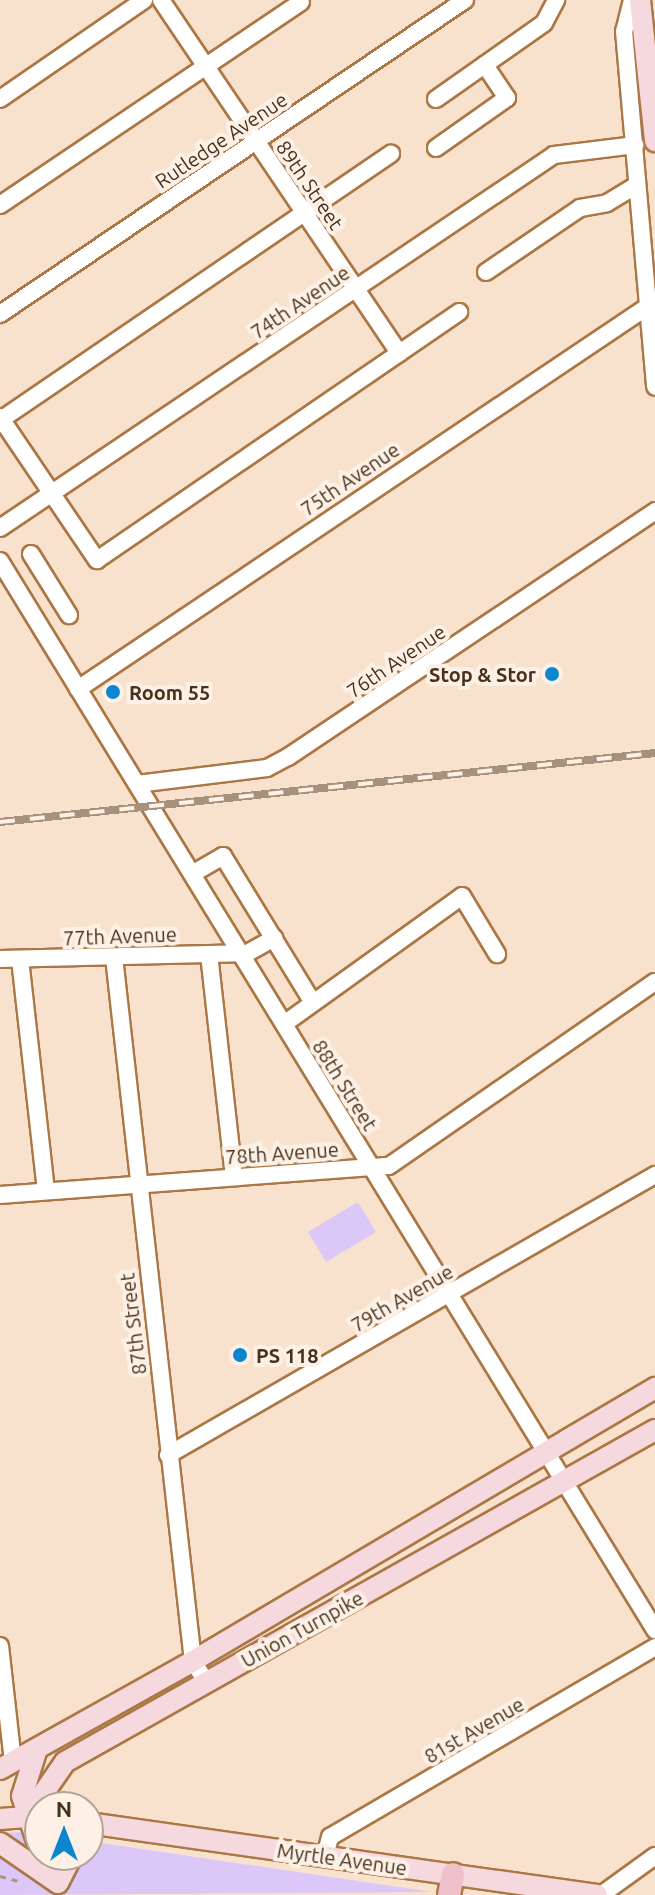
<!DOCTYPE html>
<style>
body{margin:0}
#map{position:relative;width:655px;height:1895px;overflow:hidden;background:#f9e2cd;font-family:Ubuntu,sans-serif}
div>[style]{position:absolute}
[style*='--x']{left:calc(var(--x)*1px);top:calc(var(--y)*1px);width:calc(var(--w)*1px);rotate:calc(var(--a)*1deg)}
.green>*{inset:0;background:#dcc7f9}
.path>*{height:3px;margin-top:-1.5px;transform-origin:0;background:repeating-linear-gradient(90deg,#ab957f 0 6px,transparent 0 12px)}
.roads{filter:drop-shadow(2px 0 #ab7744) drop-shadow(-2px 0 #ab7744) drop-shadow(0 2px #ab7744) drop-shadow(0 -2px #ab7744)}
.minor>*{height:16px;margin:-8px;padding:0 8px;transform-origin:8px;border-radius:8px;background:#fff}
.major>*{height:20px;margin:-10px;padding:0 10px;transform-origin:10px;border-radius:10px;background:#f6d9df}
.highway>*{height:22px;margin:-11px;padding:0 11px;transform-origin:11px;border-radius:11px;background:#f0c0ca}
.rail>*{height:8px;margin-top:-4px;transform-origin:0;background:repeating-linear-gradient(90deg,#fdf1e7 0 15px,#a8917c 0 30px);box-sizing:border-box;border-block:2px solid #a8917c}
.dots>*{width:22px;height:22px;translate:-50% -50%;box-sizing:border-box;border:4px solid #fdf1e7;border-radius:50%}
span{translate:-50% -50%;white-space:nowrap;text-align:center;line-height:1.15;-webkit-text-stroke:8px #fdf1e7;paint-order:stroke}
.street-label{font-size:20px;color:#47311b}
.poi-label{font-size:20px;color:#47311b;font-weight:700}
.right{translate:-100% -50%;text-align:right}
.left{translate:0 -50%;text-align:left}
.north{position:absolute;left:24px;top:1791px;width:80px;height:80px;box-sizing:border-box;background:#fdf1e7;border:2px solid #b4a495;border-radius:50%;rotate:0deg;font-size:22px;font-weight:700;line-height:32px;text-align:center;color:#47311b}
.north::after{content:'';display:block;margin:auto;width:28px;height:36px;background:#0c86ce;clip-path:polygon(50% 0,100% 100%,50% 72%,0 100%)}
</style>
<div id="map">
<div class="green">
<div style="clip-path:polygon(358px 1202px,376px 1232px,326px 1262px,308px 1232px)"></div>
<div style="clip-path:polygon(25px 1832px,40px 1855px,88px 1855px,88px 1841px,432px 1892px,0 1895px,0 1833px)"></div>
</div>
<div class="path">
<div style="--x:0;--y:1876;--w:24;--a:15"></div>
</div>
<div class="roads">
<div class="minor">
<div style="--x:161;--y:0;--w:426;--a:56"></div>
<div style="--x:632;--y:0;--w:32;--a:104"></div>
<div style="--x:624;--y:31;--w:357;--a:85"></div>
<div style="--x:0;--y:99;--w:175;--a:-34.5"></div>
<div style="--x:436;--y:99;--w:132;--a:-35.1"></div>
<div style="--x:544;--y:23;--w:26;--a:-62"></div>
<div style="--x:436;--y:148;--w:87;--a:-35.2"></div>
<div style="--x:507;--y:98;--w:40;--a:-124"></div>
<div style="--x:0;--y:205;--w:363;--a:-34"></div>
<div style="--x:486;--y:272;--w:114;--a:-34.2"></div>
<div style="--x:580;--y:208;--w:27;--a:-10"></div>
<div style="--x:607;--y:203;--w:35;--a:-31"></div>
<div style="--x:0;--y:314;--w:561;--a:-34.03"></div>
<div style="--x:0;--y:417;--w:173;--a:55.9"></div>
<div style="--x:97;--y:560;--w:439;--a:-34.4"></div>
<div style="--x:2;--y:419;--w:471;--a:-34.3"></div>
<div style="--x:0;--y:528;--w:668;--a:-33.95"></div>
<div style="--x:554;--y:155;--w:82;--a:-7"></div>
<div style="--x:31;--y:554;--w:72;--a:58.1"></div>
<div style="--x:0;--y:561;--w:1254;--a:58.5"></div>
<div style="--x:78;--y:689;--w:685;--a:-33.88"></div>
<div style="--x:137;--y:784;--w:131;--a:-7"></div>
<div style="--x:267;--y:768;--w:24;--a:-28"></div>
<div style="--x:288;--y:757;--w:442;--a:-33.8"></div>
<div style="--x:192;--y:874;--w:36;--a:-30"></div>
<div style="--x:223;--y:856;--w:172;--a:58.5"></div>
<div style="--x:209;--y:954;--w:224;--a:83.6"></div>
<div style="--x:242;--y:956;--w:37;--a:-29"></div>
<div style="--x:114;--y:957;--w:708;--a:83.6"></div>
<div style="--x:193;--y:1661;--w:25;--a:58"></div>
<div style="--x:0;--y:959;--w:240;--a:-1.4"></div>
<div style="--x:20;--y:959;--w:232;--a:83.6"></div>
<div style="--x:284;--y:1024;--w:219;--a:-35.7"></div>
<div style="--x:462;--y:896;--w:68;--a:58.9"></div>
<div style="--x:0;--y:1195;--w:390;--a:-4.3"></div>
<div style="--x:389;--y:1166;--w:323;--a:-34.7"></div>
<div style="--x:168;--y:1455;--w:562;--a:-29.9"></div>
<div style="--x:0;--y:1646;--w:117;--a:83.6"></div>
<div style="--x:325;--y:1856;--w:20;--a:-75"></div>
<div style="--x:330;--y:1837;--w:376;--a:-30.3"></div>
<div style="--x:601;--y:1895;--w:67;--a:-35.8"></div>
</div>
<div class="major">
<div style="--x:640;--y:0;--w:142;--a:83.9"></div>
<div style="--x:37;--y:1749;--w:49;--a:107.7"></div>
<div style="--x:22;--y:1796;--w:57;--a:71.6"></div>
<div style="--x:0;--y:1769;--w:221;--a:-29.2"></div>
<div style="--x:193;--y:1661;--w:537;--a:-30.58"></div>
<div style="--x:29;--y:1814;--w:63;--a:-55.3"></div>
<div style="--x:65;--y:1762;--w:677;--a:-29.37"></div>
<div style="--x:0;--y:1819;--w:40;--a:-4.3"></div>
<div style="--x:88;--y:1823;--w:514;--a:8.05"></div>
<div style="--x:0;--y:1843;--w:70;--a:34.6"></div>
<div style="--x:58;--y:1883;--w:31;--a:-63"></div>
</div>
<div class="highway">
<div style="--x:449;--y:1895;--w:21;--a:-79"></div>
</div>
</div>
<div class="rail">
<div style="--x:0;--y:822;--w:659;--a:-6.01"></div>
</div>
<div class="dots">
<div style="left:552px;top:674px;background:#0c86ce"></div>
<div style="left:113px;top:692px;background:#0c86ce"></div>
<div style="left:240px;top:1355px;background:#0c86ce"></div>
</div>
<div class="street-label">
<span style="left:221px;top:140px;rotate:-34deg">Rutledge Avenue</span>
<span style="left:310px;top:185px;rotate:56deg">89th Street</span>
<span style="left:300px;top:302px;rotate:-34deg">74th Avenue</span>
<span style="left:350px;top:479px;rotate:-34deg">75th Avenue</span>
<span style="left:396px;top:661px;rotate:-34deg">76th Avenue</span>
<span style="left:120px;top:936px;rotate:-2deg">77th Avenue</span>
<span style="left:345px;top:1085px;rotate:58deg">88th Street</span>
<span style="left:282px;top:1153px;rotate:-4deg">78th Avenue</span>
<span style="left:402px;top:1298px;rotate:-30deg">79th Avenue</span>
<span style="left:133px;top:1324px;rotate:-97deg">87th Street</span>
<span style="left:302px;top:1629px;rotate:-29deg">Union Turnpike</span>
<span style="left:474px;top:1730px;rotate:-30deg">81st Avenue</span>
<span style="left:342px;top:1859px;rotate:8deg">Myrtle Avenue</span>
</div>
<div class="poi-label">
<span class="right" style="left:536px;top:674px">Stop &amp; Stor</span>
<span class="left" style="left:129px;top:692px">Room 55</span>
<span class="left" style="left:256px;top:1355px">PS 118</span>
</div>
<div class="north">N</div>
</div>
